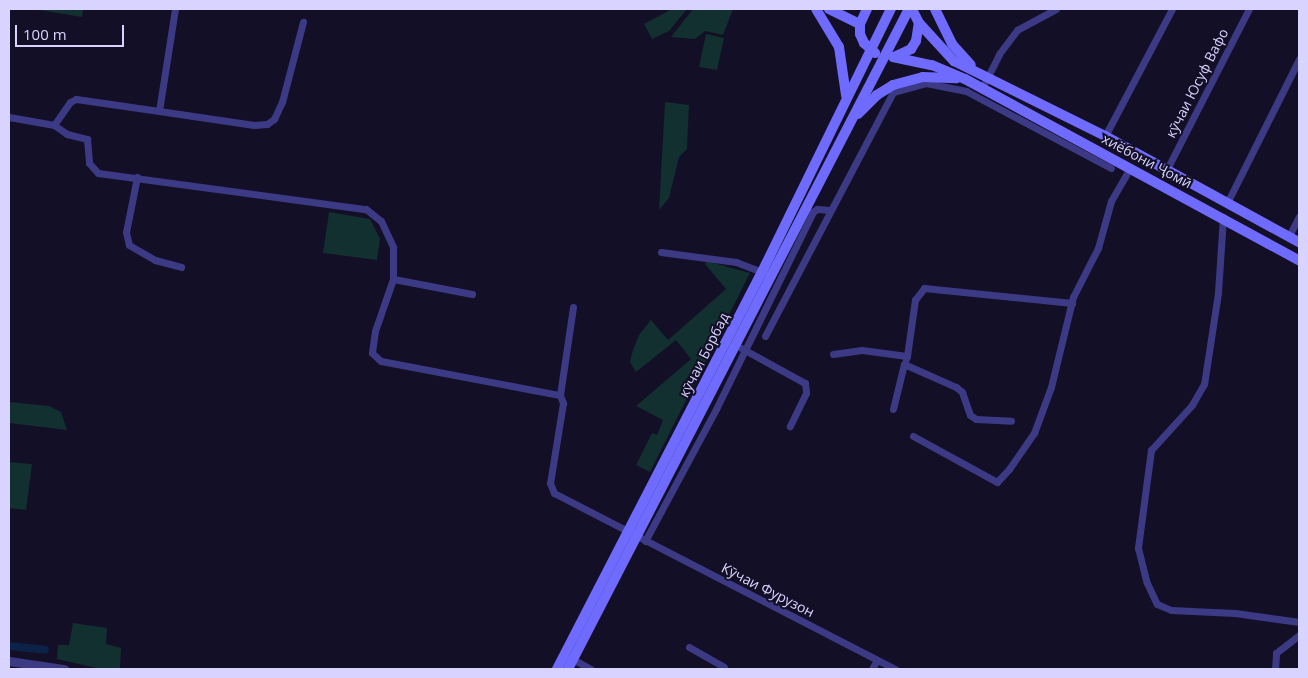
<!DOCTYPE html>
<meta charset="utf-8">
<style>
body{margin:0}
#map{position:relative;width:1308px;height:678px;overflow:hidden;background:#130f26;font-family:"Open Sans",sans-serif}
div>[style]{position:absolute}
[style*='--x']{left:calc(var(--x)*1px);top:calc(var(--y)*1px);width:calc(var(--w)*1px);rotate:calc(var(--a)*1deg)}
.green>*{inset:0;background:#12302f}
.canal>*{height:8px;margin:-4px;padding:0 4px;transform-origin:4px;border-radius:4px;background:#0c2248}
.minor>*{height:7px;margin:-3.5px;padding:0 3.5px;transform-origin:3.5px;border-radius:3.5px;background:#3d3a85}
.tertiary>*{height:9px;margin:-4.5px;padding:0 4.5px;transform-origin:4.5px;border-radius:4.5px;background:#3d3a85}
.secondary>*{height:10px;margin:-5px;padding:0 5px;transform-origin:5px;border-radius:5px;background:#6f6bff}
span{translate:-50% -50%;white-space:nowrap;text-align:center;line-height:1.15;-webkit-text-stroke:4px #130f26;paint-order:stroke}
.street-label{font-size:14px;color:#d9d4ff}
.frame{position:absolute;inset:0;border:10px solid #d9d4ff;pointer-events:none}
.scale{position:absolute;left:15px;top:25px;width:109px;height:22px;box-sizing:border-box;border:2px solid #d9d4ff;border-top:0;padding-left:6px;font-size:15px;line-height:18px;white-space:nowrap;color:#d9d4ff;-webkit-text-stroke:4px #130f26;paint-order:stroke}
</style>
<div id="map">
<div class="green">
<div style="clip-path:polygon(34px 9px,83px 9px,82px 17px)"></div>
<div style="clip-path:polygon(672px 9px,687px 9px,669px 31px,652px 39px,644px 24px)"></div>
<div style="clip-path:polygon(693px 9px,733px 9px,723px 35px,705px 31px,695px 39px,671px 37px)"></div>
<div style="clip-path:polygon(706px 34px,724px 38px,717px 70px,699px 67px)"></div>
<div style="clip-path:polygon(665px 102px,689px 105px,687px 149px,679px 157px,669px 198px,659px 210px)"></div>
<div style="clip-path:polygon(329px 212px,370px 219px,380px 239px,377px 260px,323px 253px)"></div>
<div style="clip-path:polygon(706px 261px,750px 273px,650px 472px,636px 465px,652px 433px,657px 435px,663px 420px,636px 406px,691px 359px,676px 340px,636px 372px,630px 362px,633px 350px,639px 335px,651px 320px,668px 340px,726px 289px,705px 264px)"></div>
<div style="clip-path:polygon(9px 402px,49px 406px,61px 412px,67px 430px,9px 423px)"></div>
<div style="clip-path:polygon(9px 462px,32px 464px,26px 510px,9px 508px)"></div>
<div style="clip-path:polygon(73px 623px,107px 628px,106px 644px,121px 648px,120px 669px,101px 669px,57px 659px,58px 645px,69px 645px)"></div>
</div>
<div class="canal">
<div style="--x:9;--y:646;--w:36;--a:6"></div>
</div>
<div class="minor">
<div style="--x:982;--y:88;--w:38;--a:-63"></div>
<div style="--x:999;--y:54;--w:30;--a:-53"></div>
<div style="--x:1017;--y:30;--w:44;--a:-28.3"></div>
<div style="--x:159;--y:111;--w:96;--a:8.4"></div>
<div style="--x:254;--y:125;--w:13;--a:-4"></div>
<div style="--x:267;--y:124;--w:9;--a:-36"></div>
<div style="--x:274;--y:119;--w:19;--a:-65"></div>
<div style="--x:282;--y:102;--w:83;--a:-75.3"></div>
<div style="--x:9;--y:117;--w:46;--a:10.1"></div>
<div style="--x:54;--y:125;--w:28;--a:-55"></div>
<div style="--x:70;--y:102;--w:7;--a:-27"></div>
<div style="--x:76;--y:99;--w:84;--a:8.2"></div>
<div style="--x:159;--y:111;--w:103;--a:-81.1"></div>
<div style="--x:54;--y:125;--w:16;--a:35"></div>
<div style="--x:67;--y:134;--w:21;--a:14"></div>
<div style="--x:87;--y:139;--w:24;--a:85"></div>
<div style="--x:89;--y:163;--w:13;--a:48"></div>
<div style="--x:98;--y:173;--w:270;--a:7.7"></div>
<div style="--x:366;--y:209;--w:19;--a:39"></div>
<div style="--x:381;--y:221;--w:29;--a:65"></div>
<div style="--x:393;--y:247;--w:32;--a:90"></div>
<div style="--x:1105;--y:136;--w:144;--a:-62.2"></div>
<div style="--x:1167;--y:169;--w:180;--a:-62.9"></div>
<div style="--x:137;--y:177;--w:56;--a:101.3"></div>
<div style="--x:126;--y:232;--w:13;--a:77"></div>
<div style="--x:129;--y:245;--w:30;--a:30"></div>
<div style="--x:155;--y:260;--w:27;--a:15"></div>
<div style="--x:1228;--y:201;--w:159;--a:-63.4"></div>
<div style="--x:1223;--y:217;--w:76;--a:93.8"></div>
<div style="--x:1218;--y:293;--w:92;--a:98.7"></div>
<div style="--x:1204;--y:384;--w:24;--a:120"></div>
<div style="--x:1192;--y:405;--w:61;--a:132.3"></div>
<div style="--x:1151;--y:450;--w:99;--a:97.6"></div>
<div style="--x:1138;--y:548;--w:36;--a:76"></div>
<div style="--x:1147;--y:583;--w:23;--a:65"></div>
<div style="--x:1157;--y:604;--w:15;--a:23"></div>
<div style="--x:1171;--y:610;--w:64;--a:2.7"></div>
<div style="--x:1235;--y:613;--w:65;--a:8"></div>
<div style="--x:1289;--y:236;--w:22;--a:-63"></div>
<div style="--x:661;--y:252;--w:76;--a:7.6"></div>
<div style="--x:736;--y:262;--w:28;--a:21"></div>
<div style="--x:472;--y:294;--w:80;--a:-169.2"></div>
<div style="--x:393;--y:279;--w:55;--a:109.1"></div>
<div style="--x:375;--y:331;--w:22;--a:98"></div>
<div style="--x:372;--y:353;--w:12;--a:42"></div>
<div style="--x:381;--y:361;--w:182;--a:10.8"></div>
<div style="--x:560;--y:395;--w:9;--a:69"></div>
<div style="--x:563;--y:403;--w:81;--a:99.2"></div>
<div style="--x:550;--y:483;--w:11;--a:68"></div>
<div style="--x:554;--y:493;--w:384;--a:27.3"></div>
<div style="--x:765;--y:336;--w:276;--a:-62.3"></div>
<div style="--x:893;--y:92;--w:34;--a:-15"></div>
<div style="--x:926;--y:83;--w:41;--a:11.3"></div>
<div style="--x:966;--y:91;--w:164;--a:28"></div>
<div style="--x:741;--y:348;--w:73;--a:28.7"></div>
<div style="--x:805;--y:383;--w:10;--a:84"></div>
<div style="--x:806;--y:393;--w:37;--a:116"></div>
<div style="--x:833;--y:354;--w:29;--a:-8"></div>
<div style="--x:862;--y:350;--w:45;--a:7.6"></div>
<div style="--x:907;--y:356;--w:3;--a:108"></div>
<div style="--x:907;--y:356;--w:57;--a:-81.9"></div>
<div style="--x:915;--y:300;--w:15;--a:-53"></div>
<div style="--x:924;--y:288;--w:149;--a:5.8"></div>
<div style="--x:560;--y:395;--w:89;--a:-81.6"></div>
<div style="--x:893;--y:409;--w:46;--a:-76.3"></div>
<div style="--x:904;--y:364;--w:57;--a:23.9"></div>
<div style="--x:956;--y:387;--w:8;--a:40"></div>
<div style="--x:962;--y:392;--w:24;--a:71"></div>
<div style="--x:970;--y:415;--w:7;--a:34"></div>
<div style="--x:976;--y:419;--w:35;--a:3"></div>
<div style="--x:913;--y:436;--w:96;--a:28.7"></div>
<div style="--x:997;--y:482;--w:18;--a:-47"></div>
<div style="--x:1009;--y:469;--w:44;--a:-55.2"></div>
<div style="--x:1034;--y:433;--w:49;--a:-69.7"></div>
<div style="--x:1051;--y:387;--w:93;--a:-76.3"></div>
<div style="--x:1073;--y:297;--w:55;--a:-63"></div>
<div style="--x:1098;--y:248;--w:49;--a:-74.5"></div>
<div style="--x:1111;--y:201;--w:38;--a:-60"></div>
<div style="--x:645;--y:541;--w:150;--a:-61.7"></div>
<div style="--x:716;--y:409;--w:220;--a:-63.8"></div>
<div style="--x:813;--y:212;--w:5;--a:-37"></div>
<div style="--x:817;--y:209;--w:13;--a:4"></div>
<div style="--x:689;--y:647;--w:40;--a:29.7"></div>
<div style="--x:569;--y:657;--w:25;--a:29"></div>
<div style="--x:872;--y:669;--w:10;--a:-61"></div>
<div style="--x:1275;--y:669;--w:16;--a:-86"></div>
<div style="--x:1276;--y:653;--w:29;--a:-38"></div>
</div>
<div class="tertiary">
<div style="--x:9;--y:661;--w:56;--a:8.3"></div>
</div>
<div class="secondary">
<div style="--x:816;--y:9;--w:44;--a:58.8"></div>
<div style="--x:839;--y:47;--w:49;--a:81.7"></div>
<div style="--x:829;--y:9;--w:34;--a:26"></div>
<div style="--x:867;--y:9;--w:17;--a:115"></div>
<div style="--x:860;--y:24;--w:10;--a:90"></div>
<div style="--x:860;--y:34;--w:10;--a:66"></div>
<div style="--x:864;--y:43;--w:15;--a:42"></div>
<div style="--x:935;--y:9;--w:39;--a:64"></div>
<div style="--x:952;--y:44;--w:28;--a:48"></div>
<div style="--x:919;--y:23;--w:52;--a:47.4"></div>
<div style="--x:954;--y:61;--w:169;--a:26.4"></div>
<div style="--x:1105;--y:136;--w:221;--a:28.7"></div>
<div style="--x:893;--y:57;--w:40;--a:12"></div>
<div style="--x:932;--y:65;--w:36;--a:23"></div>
<div style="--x:965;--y:79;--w:380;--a:28.5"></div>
<div style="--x:894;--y:57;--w:19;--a:-25"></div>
<div style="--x:911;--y:49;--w:9;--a:-58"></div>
<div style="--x:916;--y:41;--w:18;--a:-81"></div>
<div style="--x:919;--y:23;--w:16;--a:-117"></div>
<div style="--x:858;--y:114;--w:27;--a:-45"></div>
<div style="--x:877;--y:95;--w:19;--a:-32"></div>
<div style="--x:893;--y:85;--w:31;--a:-15"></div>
<div style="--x:923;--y:77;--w:34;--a:2"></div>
<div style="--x:557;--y:669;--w:447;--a:-62.7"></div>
<div style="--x:762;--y:272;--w:293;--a:-63.9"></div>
<div style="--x:568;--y:669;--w:743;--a:-62.68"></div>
</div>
<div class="street-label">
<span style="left:1197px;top:83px;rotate:-63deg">кӯчаи Юсуф Вафо</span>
<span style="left:1147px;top:161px;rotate:28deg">хиёбони Ҷомӣ</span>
<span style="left:704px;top:355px;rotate:-63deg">кӯчаи Борбад</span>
<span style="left:768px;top:590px;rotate:27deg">Кӯчаи Фурузон</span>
</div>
<div class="frame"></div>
<div class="scale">100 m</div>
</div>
